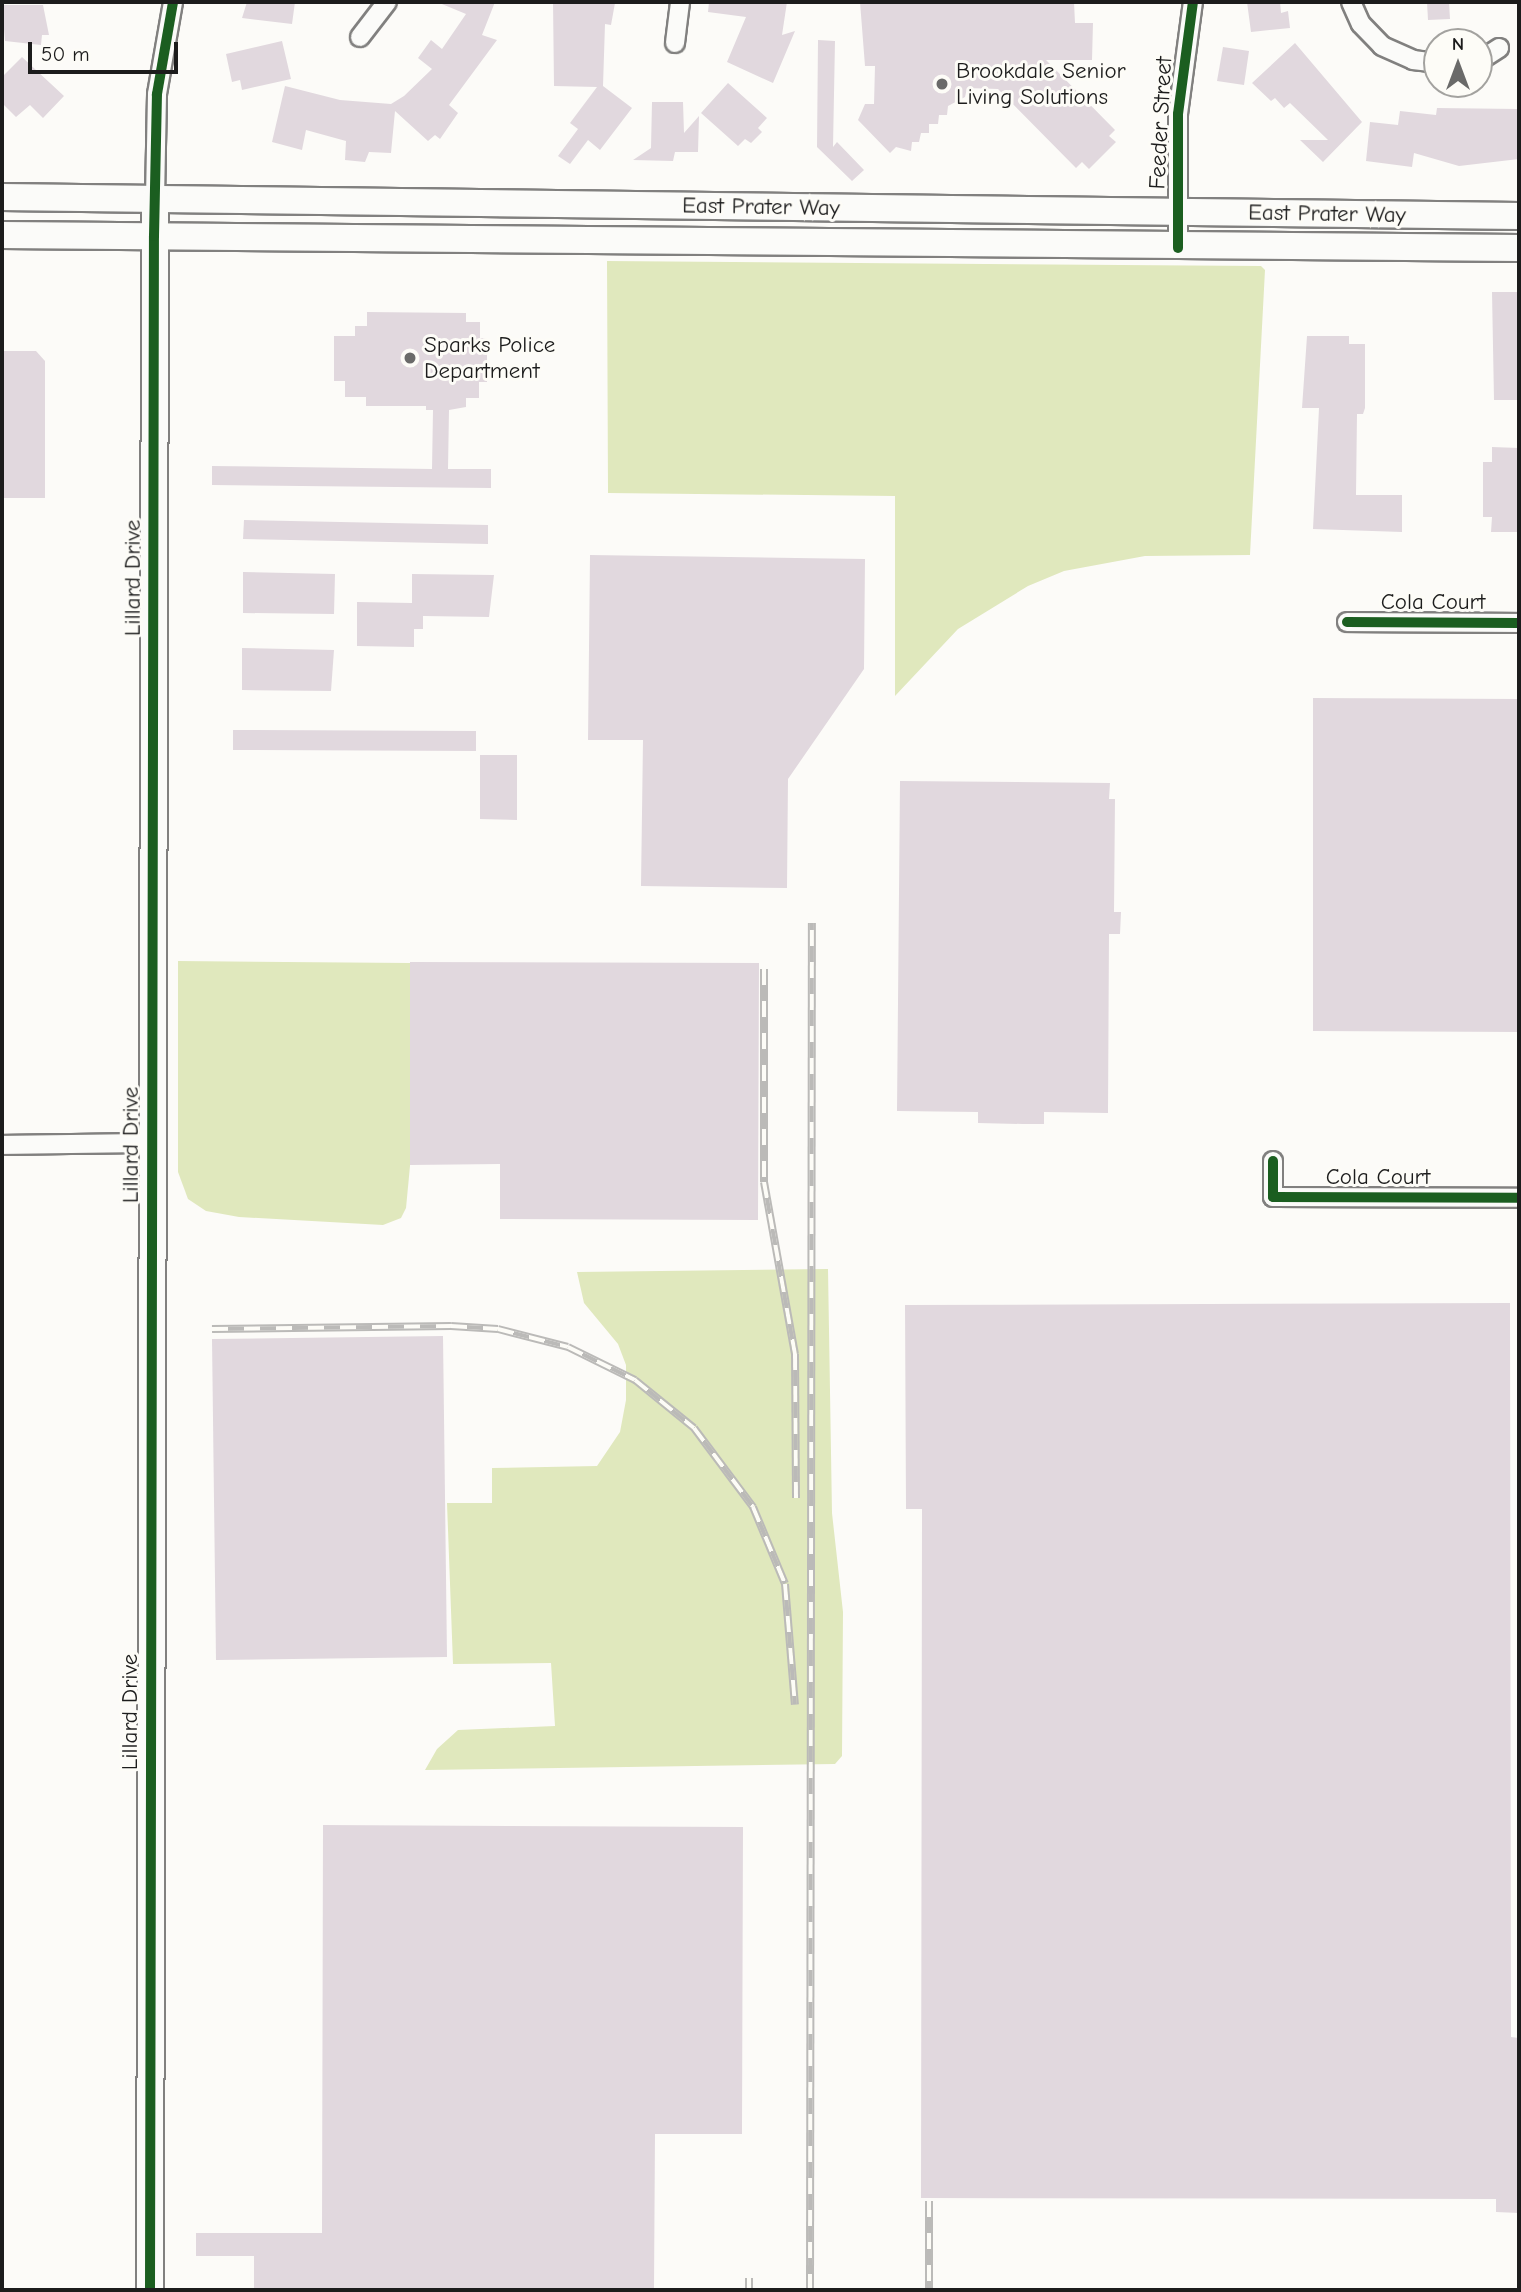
<!DOCTYPE html>
<style>
body{margin:0}
#map{position:relative;width:1521px;height:2292px;overflow:hidden;background:#fcfbf8;font-family:"Comic Neue",sans-serif}
div>[style]{position:absolute}
[style*='--x']{left:calc(var(--x)*1px);top:calc(var(--y)*1px);width:calc(var(--w)*1px);rotate:calc(var(--a)*1deg)}
.green>*{inset:0;background:#e0e8bd}
.building>*{inset:0;background:#e1d8de}
.roads{filter:drop-shadow(2px 0 #81807f) drop-shadow(-2px 0 #81807f) drop-shadow(0 2px #81807f) drop-shadow(0 -2px #81807f)}
.street>*{height:18px;margin:-9px;padding:0 9px;transform-origin:9px;border-radius:9px;background:#fbfbf9}
.secondary>*{height:26px;margin:-13px;padding:0 13px;transform-origin:13px;border-radius:13px;background:#fbfbf9}
.rail>*{height:8px;margin-top:-4px;transform-origin:0;background:repeating-linear-gradient(90deg,#fdfcf7 0 16px,#bbbab8 0 32px);box-sizing:border-box;border-block:2px solid #bbbab8}
.cycleway>*{height:10px;margin:-5px;padding:0 5px;transform-origin:5px;border-radius:5px;background:#1b5e20}
.dots>*{width:19px;height:19px;translate:-50% -50%;box-sizing:border-box;border:4px solid #fdfcf7;border-radius:50%}
span{translate:-50% -50%;white-space:nowrap;text-align:center;line-height:1.15;-webkit-text-stroke:6px #fdfcf7;paint-order:stroke}
.poi-label{font-size:23px;color:#1c1c1c}
.left{translate:0 -50%;text-align:left}
.street-label{font-size:23px;color:#1c1c1c}
.frame{position:absolute;inset:0;border:4px solid #1c1c1c;pointer-events:none}
.north{position:absolute;left:1423px;top:28px;width:70px;height:70px;box-sizing:border-box;background:#fdfcf7;border:2px solid #a3a29f;border-radius:50%;rotate:0deg;font-size:19px;font-weight:700;line-height:28px;text-align:center;color:#1c1c1c}
.north::after{content:'';display:block;margin:auto;width:24px;height:32px;background:#6a6a69;clip-path:polygon(50% 0,100% 100%,50% 72%,0 100%)}
.scale{position:absolute;left:28px;top:42px;width:150px;height:32px;box-sizing:border-box;border:4px solid #1c1c1c;border-top:0;padding-left:9px;font-size:21px;line-height:24px;white-space:nowrap;color:#1c1c1c;-webkit-text-stroke:5px #fdfcf7;paint-order:stroke}
</style>
<div id="map">
<div class="green">
<div style="clip-path:polygon(607px 261px,1261px 266px,1265px 270px,1250px 555px,1145px 556px,1064px 571px,1028px 586px,958px 629px,895px 696px,895px 496px,608px 493px)"></div>
<div style="clip-path:polygon(178px 961px,410px 963px,410px 1166px,406px 1208px,401px 1218px,383px 1225px,239px 1217px,206px 1211px,188px 1199px,178px 1172px)"></div>
<div style="clip-path:polygon(828px 1269px,832px 1513px,843px 1612px,842px 1756px,835px 1764px,425px 1770px,437px 1749px,458px 1730px,555px 1726px,551px 1663px,453px 1664px,447px 1503px,492px 1503px,492px 1468px,597px 1466px,620px 1432px,626px 1400px,626px 1365px,618px 1344px,584px 1303px,577px 1272px)"></div>
</div>
<div class="building">
<div style="clip-path:polygon(247px 2px,295px 2px,292px 24px,242px 18px)"></div>
<div style="clip-path:polygon(437px 2px,495px 2px,482px 35px,497px 40px,449px 105px,458px 113px,440px 139px,435px 135px,428px 141px,395px 111px,391px 153px,369px 152px,365px 162px,345px 160px,346px 141px,306px 130px,302px 150px,272px 142px,285px 86px,340px 100px,391px 104px,404px 96px,432px 69px,418px 58px,431px 40px,442px 49px,466px 14px)"></div>
<div style="clip-path:polygon(553px 2px,615px 3px,611px 25px,605px 24px,603px 86px,632px 108px,600px 150px,588px 140px,570px 164px,558px 156px,578px 129px,570px 123px,597px 87px,554px 86px)"></div>
<div style="clip-path:polygon(709px 2px,787px 2px,782px 35px,795px 31px,773px 83px,727px 62px,746px 17px,708px 12px)"></div>
<div style="clip-path:polygon(860px 2px,1074px 2px,1075px 23px,1093px 23px,1092px 60px,1046px 60px,1115px 130px,1109px 136px,1116px 142px,1089px 169px,1082px 162px,1076px 168px,998px 89px,967px 88px,965px 97px,948px 106px,947px 115px,939px 115px,938px 124px,929px 124px,929px 133px,921px 133px,919px 142px,912px 142px,911px 151px,896px 147px,890px 153px,858px 120px,865px 104px,874px 104px,875px 66px,865px 66px)"></div>
<div style="clip-path:polygon(1247px 2px,1280px 2px,1281px 13px,1288px 11px,1290px 28px,1251px 32px)"></div>
<div style="clip-path:polygon(1427px 2px,1449px 2px,1450px 19px,1428px 20px)"></div>
<div style="clip-path:polygon(2px 5px,43px 5px,49px 35px,42px 35px,41px 45px,5px 41px)"></div>
<div style="clip-path:polygon(818px 40px,835px 41px,833px 147px,837px 142px,864px 170px,852px 181px,817px 147px)"></div>
<div style="clip-path:polygon(282px 41px,291px 79px,242px 90px,240px 80px,232px 82px,226px 54px)"></div>
<div style="clip-path:polygon(1295px 43px,1362px 122px,1323px 162px,1300px 140px,1328px 140px,1290px 103px,1284px 108px,1275px 98px,1271px 101px,1252px 83px)"></div>
<div style="clip-path:polygon(1223px 47px,1249px 51px,1244px 85px,1217px 81px)"></div>
<div style="clip-path:polygon(22px 57px,64px 96px,43px 118px,30px 105px,16px 117px,2px 103px,2px 77px)"></div>
<div style="clip-path:polygon(728px 83px,767px 118px,758px 128px,762px 132px,751px 143px,745px 139px,738px 146px,701px 113px)"></div>
<div style="clip-path:polygon(652px 102px,683px 102px,684px 133px,699px 116px,698px 152px,675px 152px,673px 161px,633px 160px,651px 148px)"></div>
<div style="clip-path:polygon(1437px 108px,1518px 109px,1519px 159px,1459px 166px,1414px 153px,1412px 167px,1366px 161px,1370px 122px,1398px 125px,1400px 111px,1436px 115px)"></div>
<div style="clip-path:polygon(1492px 292px,1519px 292px,1519px 400px,1494px 400px)"></div>
<div style="clip-path:polygon(367px 312px,466px 313px,466px 322px,480px 322px,480px 338px,487px 338px,487px 382px,479px 382px,479px 398px,466px 398px,466px 407px,449px 410px,448px 469px,491px 469px,491px 488px,212px 485px,212px 466px,432px 469px,433px 410px,426px 410px,426px 406px,366px 406px,366px 397px,345px 397px,345px 381px,334px 381px,334px 336px,355px 336px,355px 326px,367px 326px)"></div>
<div style="clip-path:polygon(1307px 336px,1349px 336px,1349px 344px,1365px 344px,1365px 408px,1363px 414px,1357px 414px,1356px 495px,1402px 495px,1402px 532px,1313px 529px,1319px 408px,1302px 408px)"></div>
<div style="clip-path:polygon(2px 351px,36px 351px,45px 361px,45px 498px,2px 498px)"></div>
<div style="clip-path:polygon(1492px 447px,1519px 448px,1519px 532px,1491px 532px,1492px 517px,1483px 517px,1483px 462px,1492px 462px)"></div>
<div style="clip-path:polygon(244px 520px,488px 525px,488px 544px,243px 539px)"></div>
<div style="clip-path:polygon(590px 555px,865px 559px,864px 669px,788px 779px,787px 888px,641px 886px,643px 740px,588px 740px)"></div>
<div style="clip-path:polygon(243px 572px,335px 574px,334px 614px,243px 613px)"></div>
<div style="clip-path:polygon(412px 574px,494px 575px,489px 617px,423px 616px,423px 629px,414px 629px,414px 647px,357px 646px,357px 602px,412px 603px)"></div>
<div style="clip-path:polygon(242px 648px,334px 650px,331px 691px,242px 690px)"></div>
<div style="clip-path:polygon(1313px 698px,1519px 699px,1519px 1032px,1313px 1031px)"></div>
<div style="clip-path:polygon(233px 730px,476px 731px,476px 751px,233px 750px)"></div>
<div style="clip-path:polygon(480px 755px,517px 755px,517px 820px,480px 819px)"></div>
<div style="clip-path:polygon(900px 781px,1110px 783px,1109px 799px,1115px 799px,1114px 912px,1121px 912px,1120px 934px,1109px 934px,1108px 1113px,1044px 1112px,1044px 1124px,1023px 1124px,978px 1123px,978px 1112px,897px 1111px)"></div>
<div style="clip-path:polygon(410px 962px,759px 963px,758px 1220px,500px 1219px,500px 1164px,410px 1165px)"></div>
<div style="clip-path:polygon(1510px 1303px,1511px 2037px,1519px 2038px,1519px 2213px,1496px 2212px,1496px 2199px,921px 2198px,922px 1509px,906px 1509px,905px 1305px)"></div>
<div style="clip-path:polygon(443px 1336px,447px 1657px,216px 1660px,212px 1339px)"></div>
<div style="clip-path:polygon(323px 1825px,743px 1827px,742px 2134px,655px 2134px,654px 2290px,254px 2290px,254px 2256px,196px 2256px,196px 2233px,322px 2233px)"></div>
</div>
<div class="roads">
<div class="street">
<div style="--x:1351;--y:2;--w:24;--a:66"></div>
<div style="--x:1361;--y:24;--w:30;--a:46"></div>
<div style="--x:1382;--y:46;--w:34;--a:24"></div>
<div style="--x:1413;--y:60;--w:24;--a:7"></div>
<div style="--x:360;--y:37;--w:44;--a:-52.4"></div>
<div style="--x:675;--y:43;--w:41;--a:-83"></div>
<div style="--x:1479;--y:61;--w:24;--a:-33"></div>
<div style="--x:155;--y:199;--w:105;--a:-88.9"></div>
<div style="--x:157;--y:94;--w:93;--a:-80.1"></div>
<div style="--x:1178;--y:248;--w:134;--a:-90"></div>
<div style="--x:1178;--y:114;--w:113;--a:-82.4"></div>
<div style="--x:1347;--y:622;--w:172;--a:0.3"></div>
<div style="--x:2;--y:1145;--w:151;--a:-0.8"></div>
<div style="--x:1273;--y:1161;--w:36;--a:90"></div>
<div style="--x:1273;--y:1197;--w:246;--a:0.2"></div>
</div>
<div class="secondary">
<div style="--x:2;--y:197;--w:1517;--a:0.72"></div>
<div style="--x:2;--y:235;--w:1517;--a:0.49"></div>
<div style="--x:150;--y:2290;--w:2091;--a:-89.86"></div>
</div>
</div>
<div class="rail">
<div style="--x:764;--y:969;--w:213;--a:90"></div>
<div style="--x:764;--y:1182;--w:175;--a:79.8"></div>
<div style="--x:795;--y:1354;--w:144;--a:89.6"></div>
<div style="--x:212;--y:1329;--w:239;--a:-0.7"></div>
<div style="--x:451;--y:1326;--w:47;--a:3.7"></div>
<div style="--x:498;--y:1329;--w:72;--a:14.4"></div>
<div style="--x:568;--y:1347;--w:75;--a:26.2"></div>
<div style="--x:635;--y:1380;--w:76;--a:39.1"></div>
<div style="--x:694;--y:1428;--w:99;--a:53.2"></div>
<div style="--x:753;--y:1507;--w:83;--a:67.4"></div>
<div style="--x:785;--y:1584;--w:121;--a:85.3"></div>
<div style="--x:929;--y:2201;--w:89;--a:90"></div>
<div style="--x:749;--y:2290;--w:12;--a:-90"></div>
<div style="--x:810;--y:2290;--w:1367;--a:-89.92"></div>
</div>
<div class="cycleway">
<div style="--x:1178;--y:248;--w:134;--a:-90"></div>
<div style="--x:1178;--y:114;--w:113;--a:-82.4"></div>
<div style="--x:1347;--y:622;--w:172;--a:0.3"></div>
<div style="--x:1273;--y:1161;--w:36;--a:90"></div>
<div style="--x:1273;--y:1197;--w:246;--a:0.2"></div>
<div style="--x:150;--y:2290;--w:2054;--a:-89.89"></div>
<div style="--x:154;--y:236;--w:142;--a:-88.8"></div>
<div style="--x:157;--y:94;--w:93;--a:-80.1"></div>
</div>
<div class="dots">
<div style="left:942px;top:84px;background:#6a6a69"></div>
<div style="left:410px;top:358px;background:#6a6a69"></div>
</div>
<div class="poi-label">
<span class="left" style="left:956px;top:84px">Brookdale Senior<br>Living Solutions</span>
<span class="left" style="left:424px;top:358px">Sparks Police<br>Department</span>
</div>
<div class="street-label">
<span style="left:1161px;top:123px;rotate:-87deg">Feeder Street</span>
<span style="left:761px;top:207px;rotate:1deg">East Prater Way</span>
<span style="left:1327px;top:214px;rotate:1deg">East Prater Way</span>
<span style="left:133px;top:578px;rotate:-90deg">Lillard Drive</span>
<span style="left:1433px;top:602px">Cola Court</span>
<span style="left:131px;top:1145px;rotate:-90deg">Lillard Drive</span>
<span style="left:1378px;top:1177px">Cola Court</span>
<span style="left:130px;top:1712px;rotate:-90deg">Lillard Drive</span>
</div>
<div class="frame"></div>
<div class="north">N</div>
<div class="scale">50 m</div>
</div>
